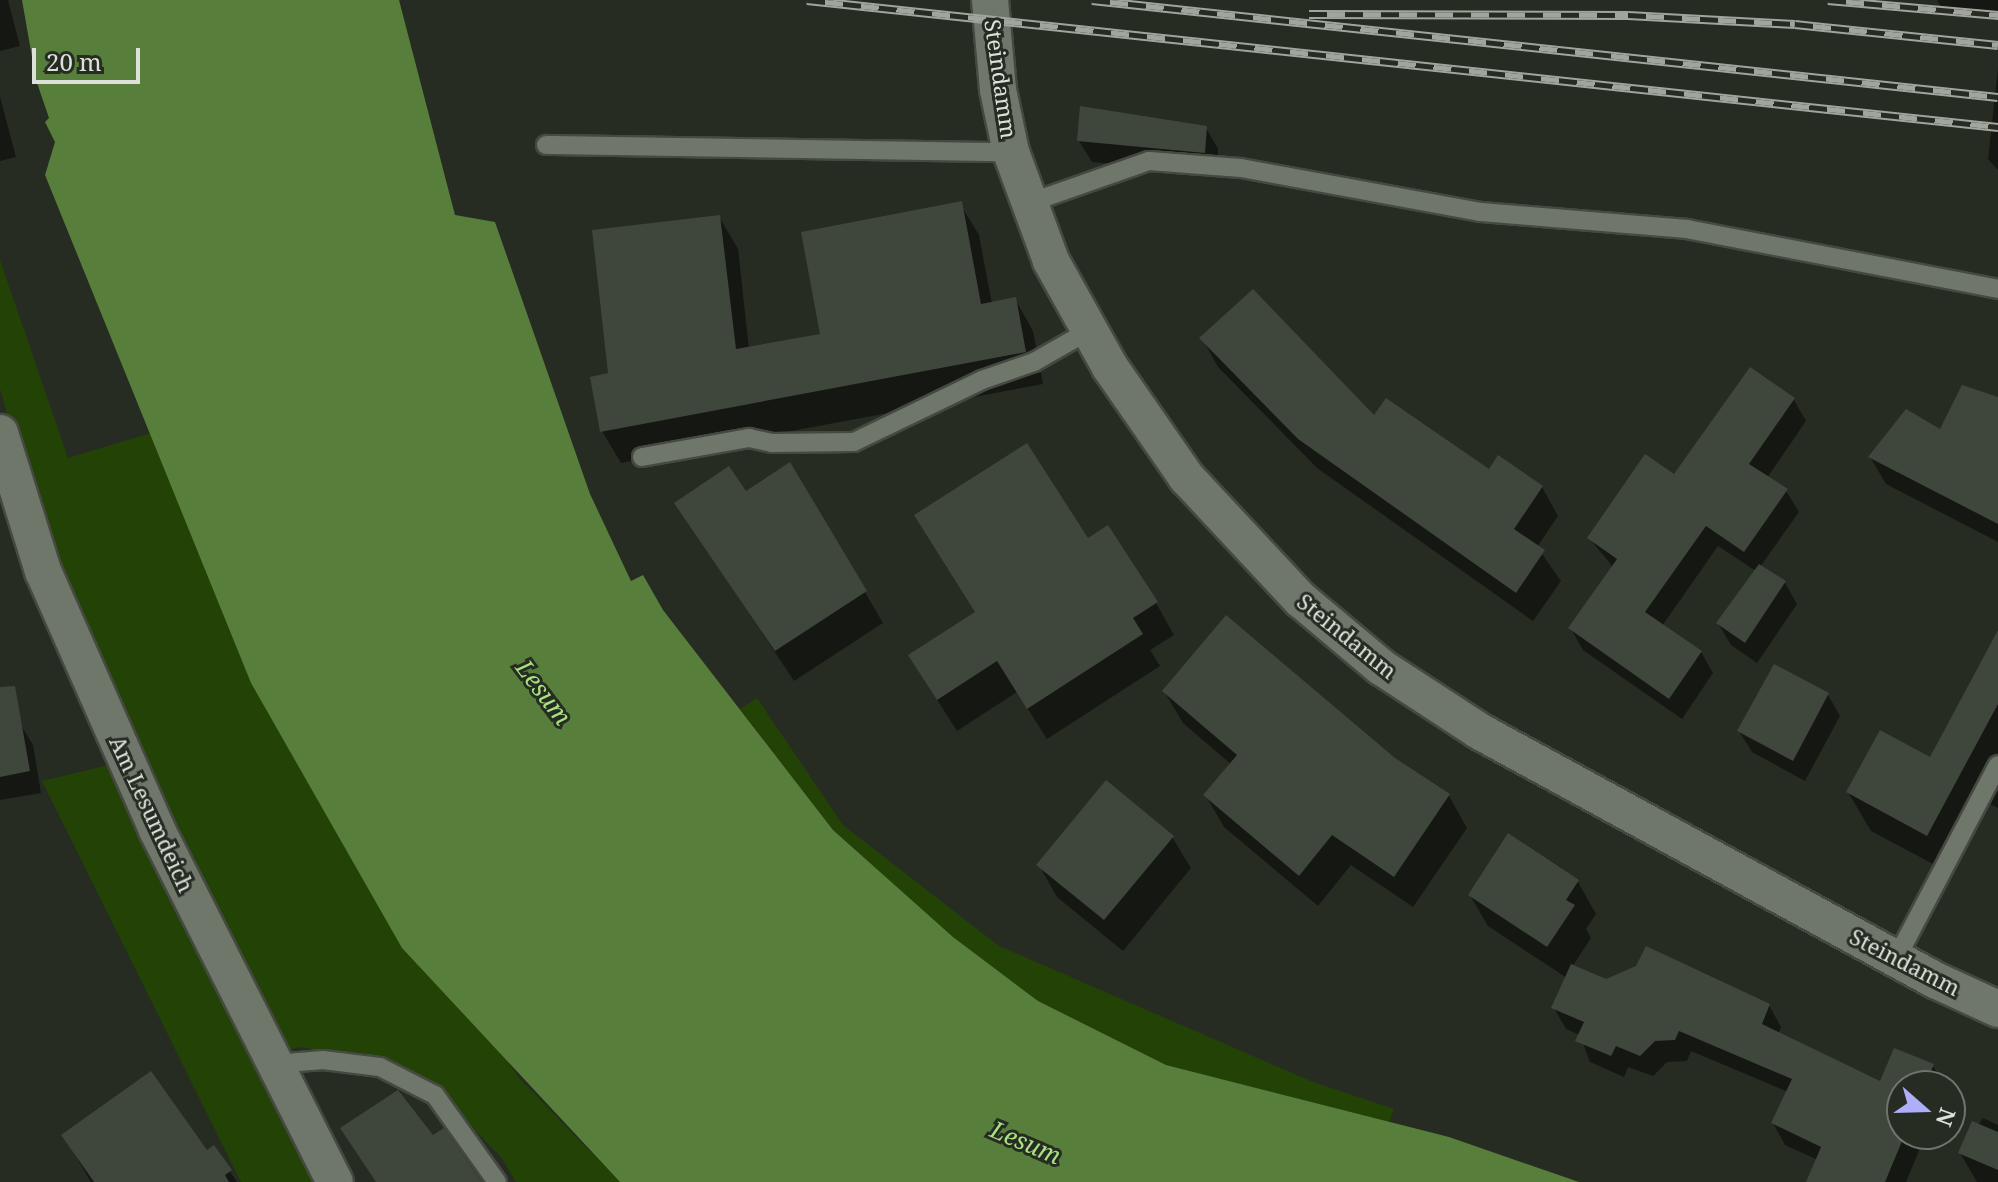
<!DOCTYPE html>
<style>
body{margin:0}
#map{position:relative;width:1998px;height:1182px;overflow:hidden;background:#262c22;font-family:"Noto Serif",serif}
div>[style]{position:absolute}
[style*='--x']{left:calc(var(--x)*1px);top:calc(var(--y)*1px);width:calc(var(--w)*1px);rotate:calc(var(--a)*1deg)}
.green>*{inset:0;background:#234206}
.water>*{inset:0;background:#577e3a}
.shadow>*{inset:0;background:#0007}
.building>*{inset:0;background:#3f463b}
.roads{filter:drop-shadow(2px 0 #454941) drop-shadow(-2px 0 #454941) drop-shadow(0 2px #454941) drop-shadow(0 -2px #454941)}
.service>*{height:18px;margin:-9px;padding:0 9px;transform-origin:9px;border-radius:9px;background:#6f776b}
.minor>*{height:36px;margin:-18px;padding:0 18px;transform-origin:18px;border-radius:18px;background:#6f776b}
.rail>*{height:9px;margin-top:-4.5px;transform-origin:0;background:repeating-linear-gradient(90deg,#262c22 0 18px,#a0a59d 0 36px);box-sizing:border-box;border-block:2px solid #a0a59d}
span{translate:-50% -50%;white-space:nowrap;text-align:center;line-height:1.15;-webkit-text-stroke:6px #262c22;paint-order:stroke}
.street-label{font-size:22px;color:#dde1da}
.water-label{font-size:24px;color:#a9e283;font-style:italic}
.north{position:absolute;left:1886px;top:1070px;width:80px;height:80px;box-sizing:border-box;background:#262c22;border:2px solid #6f746c;border-radius:50%;rotate:110deg;font-size:22px;font-weight:700;line-height:32px;text-align:center;color:#dde1da}
.north::after{content:'';display:block;margin:auto;width:28px;height:36px;background:#aeaefa;clip-path:polygon(50% 0,100% 100%,50% 72%,0 100%)}
.scale{position:absolute;left:32px;top:48px;width:108px;height:36px;box-sizing:border-box;border:4px solid #dde1da;border-top:0;padding-left:10px;font-size:24px;line-height:28px;white-space:nowrap;color:#dde1da;-webkit-text-stroke:6px #262c22;paint-order:stroke}
</style>
<div id="map">
<div class="green">
<div style="clip-path:polygon(0 260px,68px 458px,151px 433px,251px 683px,519px 1078px,620px 1182px,516px 1182px,501px 1157px,434px 1089px,380px 1061px,300px 1047px,257px 1057px,320px 1182px,241px 1182px,42px 781px,138px 758px,34px 505px,0 389px)"></div>
<div style="clip-path:polygon(757px 698px,843px 825px,999px 946px,1313px 1082px,1394px 1109px,1389px 1122px,1166px 1065px,1038px 1001px,953px 937px,833px 830px,740px 709px)"></div>
</div>
<div class="water">
<div style="clip-path:polygon(22px 0,399px 0,455px 215px,495px 222px,590px 494px,631px 581px,643px 575px,663px 610px,833px 830px,953px 937px,1038px 1001px,1166px 1065px,1449px 1137px,1579px 1182px,620px 1182px,402px 948px,251px 683px,45px 175px,55px 142px,45px 122px,49px 118px,36px 80px)"></div>
</div>
<div class="shadow">
<div style="clip-path:polygon(0 0,8px 0,20px 46px,0 51px)"></div>
<div style="clip-path:polygon(1937px 0,1998px 0,1998px 14px,1941px 7px)"></div>
<div style="clip-path:polygon(1998px 68px,1998px 170px,1988px 159px)"></div>
<div style="clip-path:polygon(0 97px,16px 157px,0 161px)"></div>
<div style="clip-path:polygon(1206px 128px,1218px 149px,1217px 174px,1092px 162px,1079px 141px)"></div>
<div style="clip-path:polygon(960px 204px,979px 235px,992px 304px,1015px 299px,1033px 331px,1043px 384px,621px 463px,602px 431px,611px 375px,719px 217px,738px 249px,749px 349px,822px 335px)"></div>
<div style="clip-path:polygon(1202px 338px,1490px 472px,1542px 487px,1558px 516px,1537px 547px,1561px 581px,1533px 621px,1317px 468px,1218px 367px)"></div>
<div style="clip-path:polygon(1998px 399px,1998px 542px,1886px 484px,1870px 457px,1941px 431px)"></div>
<div style="clip-path:polygon(1794px 400px,1806px 421px,1767px 478px,1786px 491px,1799px 512px,1760px 567px,1785px 583px,1797px 604px,1757px 663px,1731px 645px,1718px 623px,1756px 571px,1718px 546px,1662px 626px,1701px 652px,1713px 673px,1682px 719px,1583px 650px,1571px 629px,1614px 568px,1589px 538px)"></div>
<div style="clip-path:polygon(790px 464px,883px 623px,794px 681px,677px 504px,746px 494px)"></div>
<div style="clip-path:polygon(1087px 541px,1156px 603px,1174px 635px,1150px 650px,1160px 666px,1047px 739px,1017px 692px,957px 731px,929px 687px)"></div>
<div style="clip-path:polygon(1998px 634px,1998px 808px,1988px 803px,1950px 873px,1871px 831px,1848px 792px,1931px 760px)"></div>
<div style="clip-path:polygon(1164px 691px,1394px 760px,1449px 796px,1467px 828px,1413px 907px,1351px 865px,1318px 906px,1224px 827px,1206px 796px,1232px 765px,1183px 723px)"></div>
<div style="clip-path:polygon(1828px 695px,1840px 716px,1805px 781px,1752px 752px,1739px 731px)"></div>
<div style="clip-path:polygon(20px 724px,33px 745px,41px 793px,0 800px,0 727px)"></div>
<div style="clip-path:polygon(1172px 837px,1191px 868px,1123px 951px,1057px 897px,1039px 865px)"></div>
<div style="clip-path:polygon(1578px 882px,1596px 914px,1586px 929px,1591px 938px,1572px 967px,1606px 981px,1769px 1005px,1781px 1027px,1778px 1034px,1881px 1084px,1933px 1066px,1945px 1086px,1902px 1086px,1902px 1134px,1926px 1134px,1906px 1182px,1811px 1182px,1818px 1160px,1785px 1145px,1773px 1123px,1788px 1092px,1691px 1051px,1687px 1061px,1667px 1062px,1653px 1076px,1628px 1067px,1624px 1077px,1590px 1062px,1580px 1035px,1566px 1029px,1554px 1008px,1567px 978px,1488px 926px,1470px 895px)"></div>
<div style="clip-path:polygon(1983px 1118px,1998px 1125px,1998px 1182px,1977px 1182px,1960px 1153px)"></div>
<div style="clip-path:polygon(64px 1136px,207px 1153px,214px 1148px,237px 1182px,91px 1182px)"></div>
</div>
<div class="building">
<div style="clip-path:polygon(1080px 106px,1207px 126px,1205px 153px,1077px 141px)"></div>
<div style="clip-path:polygon(962px 201px,981px 304px,1016px 297px,1026px 352px,600px 432px,590px 377px,608px 373px,592px 230px,720px 215px,736px 349px,820px 334px,801px 232px)"></div>
<div style="clip-path:polygon(1253px 289px,1374px 415px,1386px 398px,1489px 469px,1498px 455px,1543px 486px,1514px 529px,1545px 550px,1516px 593px,1298px 439px,1199px 338px)"></div>
<div style="clip-path:polygon(1750px 367px,1795px 398px,1749px 464px,1788px 489px,1744px 552px,1706px 526px,1645px 612px,1702px 651px,1669px 699px,1568px 628px,1617px 559px,1587px 538px,1645px 454px,1674px 474px)"></div>
<div style="clip-path:polygon(1962px 385px,1998px 397px,1998px 524px,1868px 457px,1906px 409px,1940px 429px)"></div>
<div style="clip-path:polygon(1027px 443px,1088px 538px,1108px 525px,1158px 602px,1133px 618px,1143px 634px,1027px 709px,997px 661px,937px 700px,908px 655px,975px 612px,914px 515px)"></div>
<div style="clip-path:polygon(790px 462px,867px 591px,775px 651px,674px 503px,729px 466px,746px 491px)"></div>
<div style="clip-path:polygon(1759px 564px,1786px 581px,1745px 643px,1716px 623px)"></div>
<div style="clip-path:polygon(1226px 615px,1395px 758px,1450px 794px,1394px 877px,1332px 835px,1299px 876px,1203px 795px,1237px 755px,1162px 691px)"></div>
<div style="clip-path:polygon(1998px 630px,1998px 704px,1927px 836px,1846px 792px,1880px 730px,1930px 757px)"></div>
<div style="clip-path:polygon(1774px 664px,1829px 693px,1793px 761px,1737px 731px)"></div>
<div style="clip-path:polygon(15px 686px,30px 771px,0 777px,0 687px)"></div>
<div style="clip-path:polygon(1106px 780px,1174px 836px,1104px 920px,1036px 865px)"></div>
<div style="clip-path:polygon(1508px 833px,1579px 880px,1566px 900px,1575px 905px,1547px 947px,1468px 895px)"></div>
<div style="clip-path:polygon(1646px 946px,1770px 1004px,1762px 1024px,1880px 1081px,1894px 1048px,1934px 1064px,1925px 1086px,1902px 1086px,1905px 1134px,1885px 1182px,1806px 1182px,1821px 1147px,1771px 1123px,1792px 1079px,1679px 1031px,1675px 1040px,1655px 1041px,1640px 1056px,1616px 1046px,1611px 1056px,1575px 1041px,1584px 1022px,1551px 1008px,1571px 964px,1606px 979px,1636px 966px)"></div>
<div style="clip-path:polygon(151px 1071px,207px 1150px,214px 1145px,232px 1170px,225px 1175px,229px 1182px,94px 1182px,61px 1135px)"></div>
<div style="clip-path:polygon(398px 1090px,433px 1135px,444px 1128px,482px 1182px,376px 1182px,340px 1128px)"></div>
<div style="clip-path:polygon(1972px 1121px,1998px 1132px,1998px 1170px,1958px 1153px)"></div>
</div>
<div class="roads">
<div class="service">
<div style="--x:546;--y:145;--w:465;--a:0.9"></div>
<div style="--x:1029;--y:203;--w:127;--a:-19.3"></div>
<div style="--x:1149;--y:161;--w:92;--a:4.4"></div>
<div style="--x:1241;--y:168;--w:244;--a:10.4"></div>
<div style="--x:1481;--y:212;--w:207;--a:4.7"></div>
<div style="--x:1687;--y:229;--w:317;--a:10.9"></div>
<div style="--x:642;--y:457;--w:109;--a:-10.1"></div>
<div style="--x:749;--y:438;--w:24;--a:12"></div>
<div style="--x:772;--y:443;--w:82;--a:-0.7"></div>
<div style="--x:854;--y:442;--w:142;--a:-25.8"></div>
<div style="--x:982;--y:380;--w:55;--a:-19.1"></div>
<div style="--x:1034;--y:362;--w:64;--a:-29.7"></div>
<div style="--x:1896;--y:959;--w:219;--a:-62.3"></div>
<div style="--x:275;--y:1064;--w:48;--a:-4.8"></div>
<div style="--x:323;--y:1060;--w:57;--a:7"></div>
<div style="--x:380;--y:1067;--w:62;--a:27"></div>
<div style="--x:435;--y:1095;--w:107;--a:54.5"></div>
</div>
<div class="minor">
<div style="--x:990;--y:0;--w:90;--a:84.9"></div>
<div style="--x:998;--y:90;--w:63;--a:78.2"></div>
<div style="--x:1011;--y:152;--w:116;--a:69.8"></div>
<div style="--x:1051;--y:261;--w:121;--a:60.9"></div>
<div style="--x:1110;--y:367;--w:135;--a:55.3"></div>
<div style="--x:1187;--y:478;--w:166;--a:47"></div>
<div style="--x:1300;--y:599;--w:106;--a:40"></div>
<div style="--x:1381;--y:667;--w:117;--a:33.1"></div>
<div style="--x:1479;--y:731;--w:520;--a:28.64"></div>
<div style="--x:1935;--y:980;--w:69;--a:24.7"></div>
<div style="--x:0;--y:433;--w:145;--a:72.7"></div>
<div style="--x:43;--y:571;--w:283;--a:66.2"></div>
<div style="--x:157;--y:830;--w:394;--a:63.2"></div>
</div>
</div>
<div class="rail">
<div style="--x:807;--y:0;--w:1198;--a:6.09"></div>
<div style="--x:1092;--y:0;--w:911;--a:6.11"></div>
<div style="--x:1828;--y:0;--w:171;--a:5"></div>
<div style="--x:1309;--y:14;--w:319;--a:0.2"></div>
<div style="--x:1628;--y:15;--w:167;--a:3.1"></div>
<div style="--x:1795;--y:24;--w:204;--a:5.9"></div>
</div>
<div class="street-label">
<span style="left:1001px;top:79px;rotate:82deg">Steindamm</span>
<span style="left:1347px;top:636px;rotate:39deg">Steindamm</span>
<span style="left:152px;top:814px;rotate:65deg">Am Lesumdeich</span>
<span style="left:1905px;top:962px;rotate:27deg">Steindamm</span>
</div>
<div class="water-label">
<span style="left:544px;top:692px;rotate:53deg">Lesum</span>
<span style="left:1026px;top:1142px;rotate:23deg">Lesum</span>
</div>
<div class="north">N</div>
<div class="scale">20 m</div>
</div>
